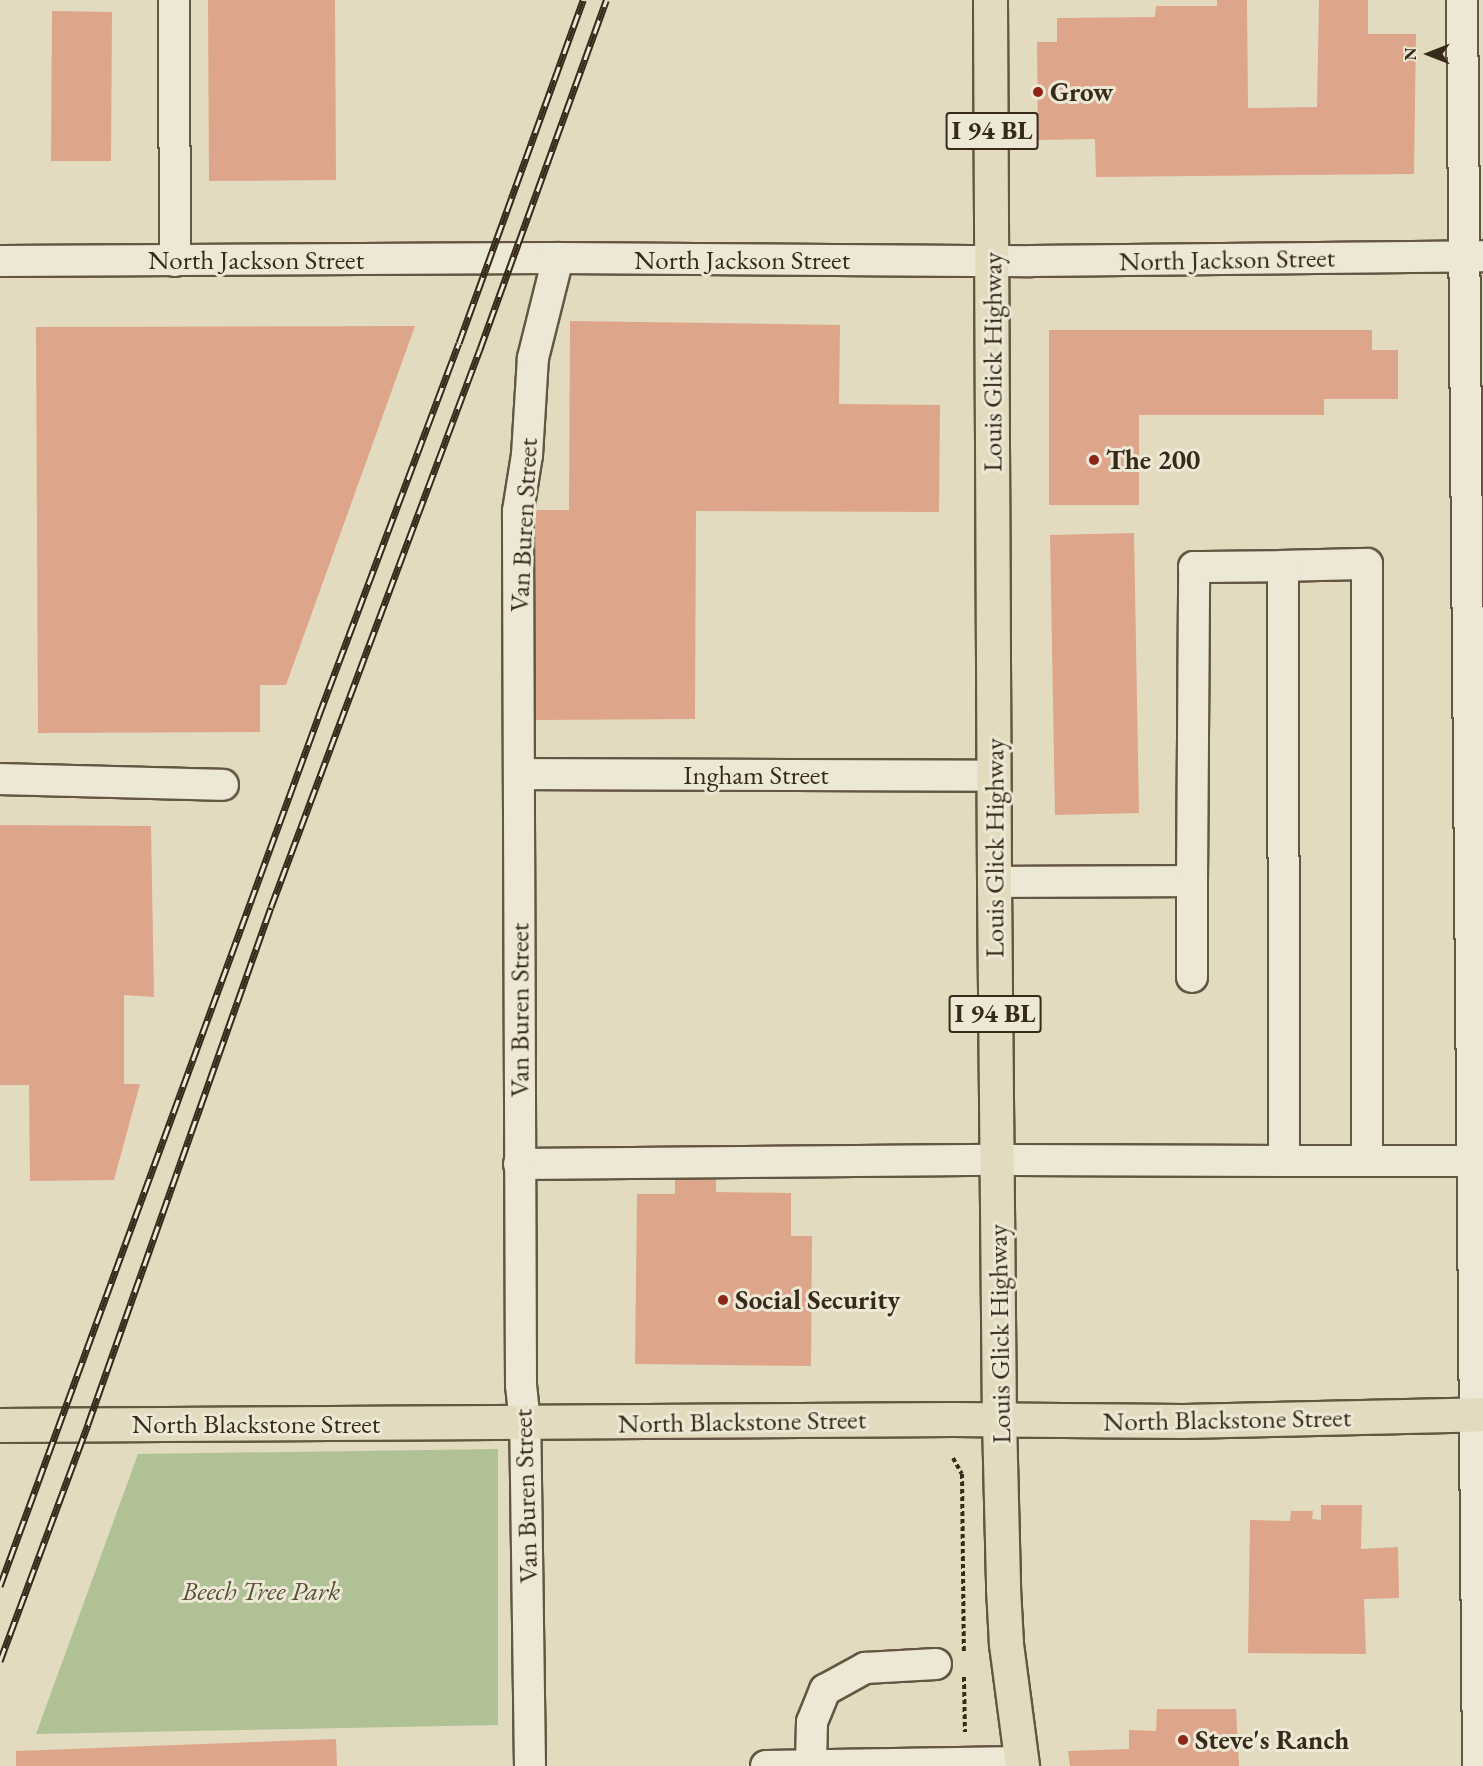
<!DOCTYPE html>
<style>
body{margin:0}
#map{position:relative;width:1483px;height:1766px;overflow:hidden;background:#e3dbbf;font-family:"EB Garamond",serif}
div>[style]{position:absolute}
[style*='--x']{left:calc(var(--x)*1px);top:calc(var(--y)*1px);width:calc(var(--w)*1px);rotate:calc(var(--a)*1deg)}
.green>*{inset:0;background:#b0c195}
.building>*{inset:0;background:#dda68a}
.path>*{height:4px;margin-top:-2px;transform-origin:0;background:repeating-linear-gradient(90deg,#382a1a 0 4.5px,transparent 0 7.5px)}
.roads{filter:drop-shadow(2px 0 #635643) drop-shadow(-2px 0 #635643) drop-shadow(0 2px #635643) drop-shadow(0 -2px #635643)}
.minor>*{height:30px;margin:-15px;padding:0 15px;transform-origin:15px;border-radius:15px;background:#ede8d5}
.major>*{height:33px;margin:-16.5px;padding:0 16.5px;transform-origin:16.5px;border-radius:16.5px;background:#e3dbbf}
.rail>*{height:7px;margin-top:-3.5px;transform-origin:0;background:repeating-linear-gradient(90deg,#ede8d5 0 14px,#382a1a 0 28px);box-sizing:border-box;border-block:2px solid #382a1a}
.dots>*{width:16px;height:16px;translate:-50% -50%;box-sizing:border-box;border:3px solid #ede8d5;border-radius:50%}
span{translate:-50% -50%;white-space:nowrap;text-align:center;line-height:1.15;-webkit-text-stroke:6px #ede8d5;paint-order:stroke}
.shield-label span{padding:2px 4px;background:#ede8d5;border:2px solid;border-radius:4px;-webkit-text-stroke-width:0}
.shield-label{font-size:26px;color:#382a1a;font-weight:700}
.poi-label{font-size:27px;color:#382a1a;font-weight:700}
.left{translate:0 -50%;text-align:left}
.street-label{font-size:27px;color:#382a1a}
.park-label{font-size:27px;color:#565039;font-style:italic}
.north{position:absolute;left:1399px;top:24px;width:60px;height:60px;-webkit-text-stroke:4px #ede8d5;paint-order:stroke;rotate:270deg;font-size:16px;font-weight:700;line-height:24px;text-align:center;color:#382a1a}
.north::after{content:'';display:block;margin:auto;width:21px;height:27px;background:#382a1a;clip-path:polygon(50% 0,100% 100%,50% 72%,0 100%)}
</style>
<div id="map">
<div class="green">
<div style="clip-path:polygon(498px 1449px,498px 1725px,36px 1734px,138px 1454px)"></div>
</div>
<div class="building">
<div style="clip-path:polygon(208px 0,335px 0,336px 180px,209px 181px)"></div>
<div style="clip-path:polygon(1217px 0,1247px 0,1248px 108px,1317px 107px,1319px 0,1368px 0,1368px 34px,1416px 34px,1414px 174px,1096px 177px,1095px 139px,1038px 140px,1037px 42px,1057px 42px,1057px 18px,1155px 17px,1156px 6px,1217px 6px)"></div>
<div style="clip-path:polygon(52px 11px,112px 12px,111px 161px,51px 161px)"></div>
<div style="clip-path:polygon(570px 321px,840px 325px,839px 404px,940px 405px,939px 512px,696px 511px,695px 719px,536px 720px,530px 510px,569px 510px)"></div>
<div style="clip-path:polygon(415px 326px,286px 685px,260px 685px,260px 732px,38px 733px,36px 327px)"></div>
<div style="clip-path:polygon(1049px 330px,1372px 330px,1372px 350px,1398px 350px,1398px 399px,1324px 399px,1324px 415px,1139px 415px,1139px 505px,1049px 505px)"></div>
<div style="clip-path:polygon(1134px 533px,1139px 813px,1055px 815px,1050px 535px)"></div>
<div style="clip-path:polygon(0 825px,151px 826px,154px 997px,124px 995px,124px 1084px,140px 1084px,114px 1180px,30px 1181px,29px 1085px,0 1085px)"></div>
<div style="clip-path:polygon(675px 1172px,716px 1172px,716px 1192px,791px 1193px,791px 1236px,812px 1236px,811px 1366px,635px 1364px,637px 1194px,675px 1194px)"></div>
<div style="clip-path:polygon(1321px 1505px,1362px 1505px,1361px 1549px,1398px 1547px,1399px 1598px,1364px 1599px,1366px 1654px,1248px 1653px,1250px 1520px,1290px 1521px,1291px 1511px,1313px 1511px,1312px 1519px,1321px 1520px)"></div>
<div style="clip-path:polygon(1157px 1709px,1236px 1709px,1239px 1766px,1070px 1766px,1068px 1751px,1129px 1749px,1129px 1730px,1156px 1731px)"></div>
<div style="clip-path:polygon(336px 1739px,337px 1766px,16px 1766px,16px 1751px)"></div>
</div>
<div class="path">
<div style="--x:953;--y:1458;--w:18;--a:61"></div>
<div style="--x:962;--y:1474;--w:177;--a:89.4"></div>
<div style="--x:964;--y:1677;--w:55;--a:89"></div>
</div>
<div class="roads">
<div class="minor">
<div style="--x:174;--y:0;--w:261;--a:89.8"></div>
<div style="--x:1462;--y:0;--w:1766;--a:89.48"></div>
<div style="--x:0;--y:261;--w:558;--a:-0.31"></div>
<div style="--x:558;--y:258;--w:473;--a:0.4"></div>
<div style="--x:1031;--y:261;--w:452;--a:-0.6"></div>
<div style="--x:1283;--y:566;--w:84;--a:-1.4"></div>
<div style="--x:1367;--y:564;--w:597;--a:90"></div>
<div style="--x:519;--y:774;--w:475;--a:0.2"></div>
<div style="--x:0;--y:779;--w:223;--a:1.5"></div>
<div style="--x:994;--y:882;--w:198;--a:-0.3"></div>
<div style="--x:1192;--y:881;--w:314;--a:-89.6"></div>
<div style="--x:1194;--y:567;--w:89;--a:-0.6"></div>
<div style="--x:1283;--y:566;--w:595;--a:89.9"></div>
<div style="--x:1284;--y:1161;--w:189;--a:0"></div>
<div style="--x:1192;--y:977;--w:96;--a:-90"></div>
<div style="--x:519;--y:1164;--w:478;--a:-0.5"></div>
<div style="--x:997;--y:1160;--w:287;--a:0.2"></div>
<div style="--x:811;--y:1765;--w:43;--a:-88.7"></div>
<div style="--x:812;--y:1722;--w:35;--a:-68"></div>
<div style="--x:825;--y:1690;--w:46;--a:-28.8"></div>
<div style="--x:865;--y:1668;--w:71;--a:-3.2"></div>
<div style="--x:530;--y:1766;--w:343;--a:-90.8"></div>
<div style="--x:525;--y:1423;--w:38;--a:-96"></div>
<div style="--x:521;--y:1385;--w:874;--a:-90.2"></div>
<div style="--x:518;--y:511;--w:57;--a:-80.9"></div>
<div style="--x:527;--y:455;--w:97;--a:-86.5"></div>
<div style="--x:533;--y:358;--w:103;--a:-76"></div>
<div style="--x:766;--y:1766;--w:255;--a:-0.9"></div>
</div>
<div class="major">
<div style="--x:990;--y:0;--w:882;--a:89.74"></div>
<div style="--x:994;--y:882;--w:537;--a:89.47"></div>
<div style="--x:999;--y:1419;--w:169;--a:88.6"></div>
<div style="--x:1003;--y:1588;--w:56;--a:86.9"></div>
<div style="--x:1006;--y:1644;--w:123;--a:82.5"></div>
<div style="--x:0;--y:1425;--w:953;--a:-0.36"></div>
<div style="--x:953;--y:1419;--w:230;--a:0.5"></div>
<div style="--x:1183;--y:1421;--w:300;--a:-1.3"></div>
</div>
</div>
<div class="rail">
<div style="--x:0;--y:1586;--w:928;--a:-69.88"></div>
<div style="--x:319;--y:715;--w:397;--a:-69.4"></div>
<div style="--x:459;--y:343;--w:365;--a:-70.1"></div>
<div style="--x:0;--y:1661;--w:253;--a:-69.6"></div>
<div style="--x:88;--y:1424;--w:548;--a:-70.51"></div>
<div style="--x:271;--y:907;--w:596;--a:-69.47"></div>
<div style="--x:480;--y:349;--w:371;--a:-70.1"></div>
</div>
<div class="dots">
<div style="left:1038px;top:92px;background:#8f2418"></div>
<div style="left:1094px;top:460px;background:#8f2418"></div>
<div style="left:723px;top:1300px;background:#8f2418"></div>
<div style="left:1183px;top:1740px;background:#8f2418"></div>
</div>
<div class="shield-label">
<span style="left:992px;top:131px">I 94 BL</span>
<span style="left:995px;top:1014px">I 94 BL</span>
</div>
<div class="poi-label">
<span class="left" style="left:1050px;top:92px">Grow</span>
<span class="left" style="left:1106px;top:460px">The 200</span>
<span class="left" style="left:735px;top:1300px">Social Security</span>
<span class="left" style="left:1195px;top:1740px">Steve's Ranch</span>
</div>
<div class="street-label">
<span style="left:1227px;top:259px;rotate:-1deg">North Jackson Street</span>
<span style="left:256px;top:260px">North Jackson Street</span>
<span style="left:742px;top:260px">North Jackson Street</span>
<span style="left:992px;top:362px;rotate:-90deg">Louis Glick Highway</span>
<span style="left:523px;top:525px;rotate:-87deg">Van Buren Street</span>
<span style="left:756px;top:775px">Ingham Street</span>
<span style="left:994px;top:848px;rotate:-90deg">Louis Glick Highway</span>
<span style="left:519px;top:1010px;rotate:-90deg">Van Buren Street</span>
<span style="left:999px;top:1334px;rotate:-91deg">Louis Glick Highway</span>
<span style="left:1227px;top:1419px;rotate:-1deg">North Blackstone Street</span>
<span style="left:742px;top:1421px;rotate:-1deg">North Blackstone Street</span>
<span style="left:256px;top:1424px">North Blackstone Street</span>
<span style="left:525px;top:1496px;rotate:-92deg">Van Buren Street</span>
</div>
<div class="park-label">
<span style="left:261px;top:1591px">Beech Tree Park</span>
</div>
<div class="north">N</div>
</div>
